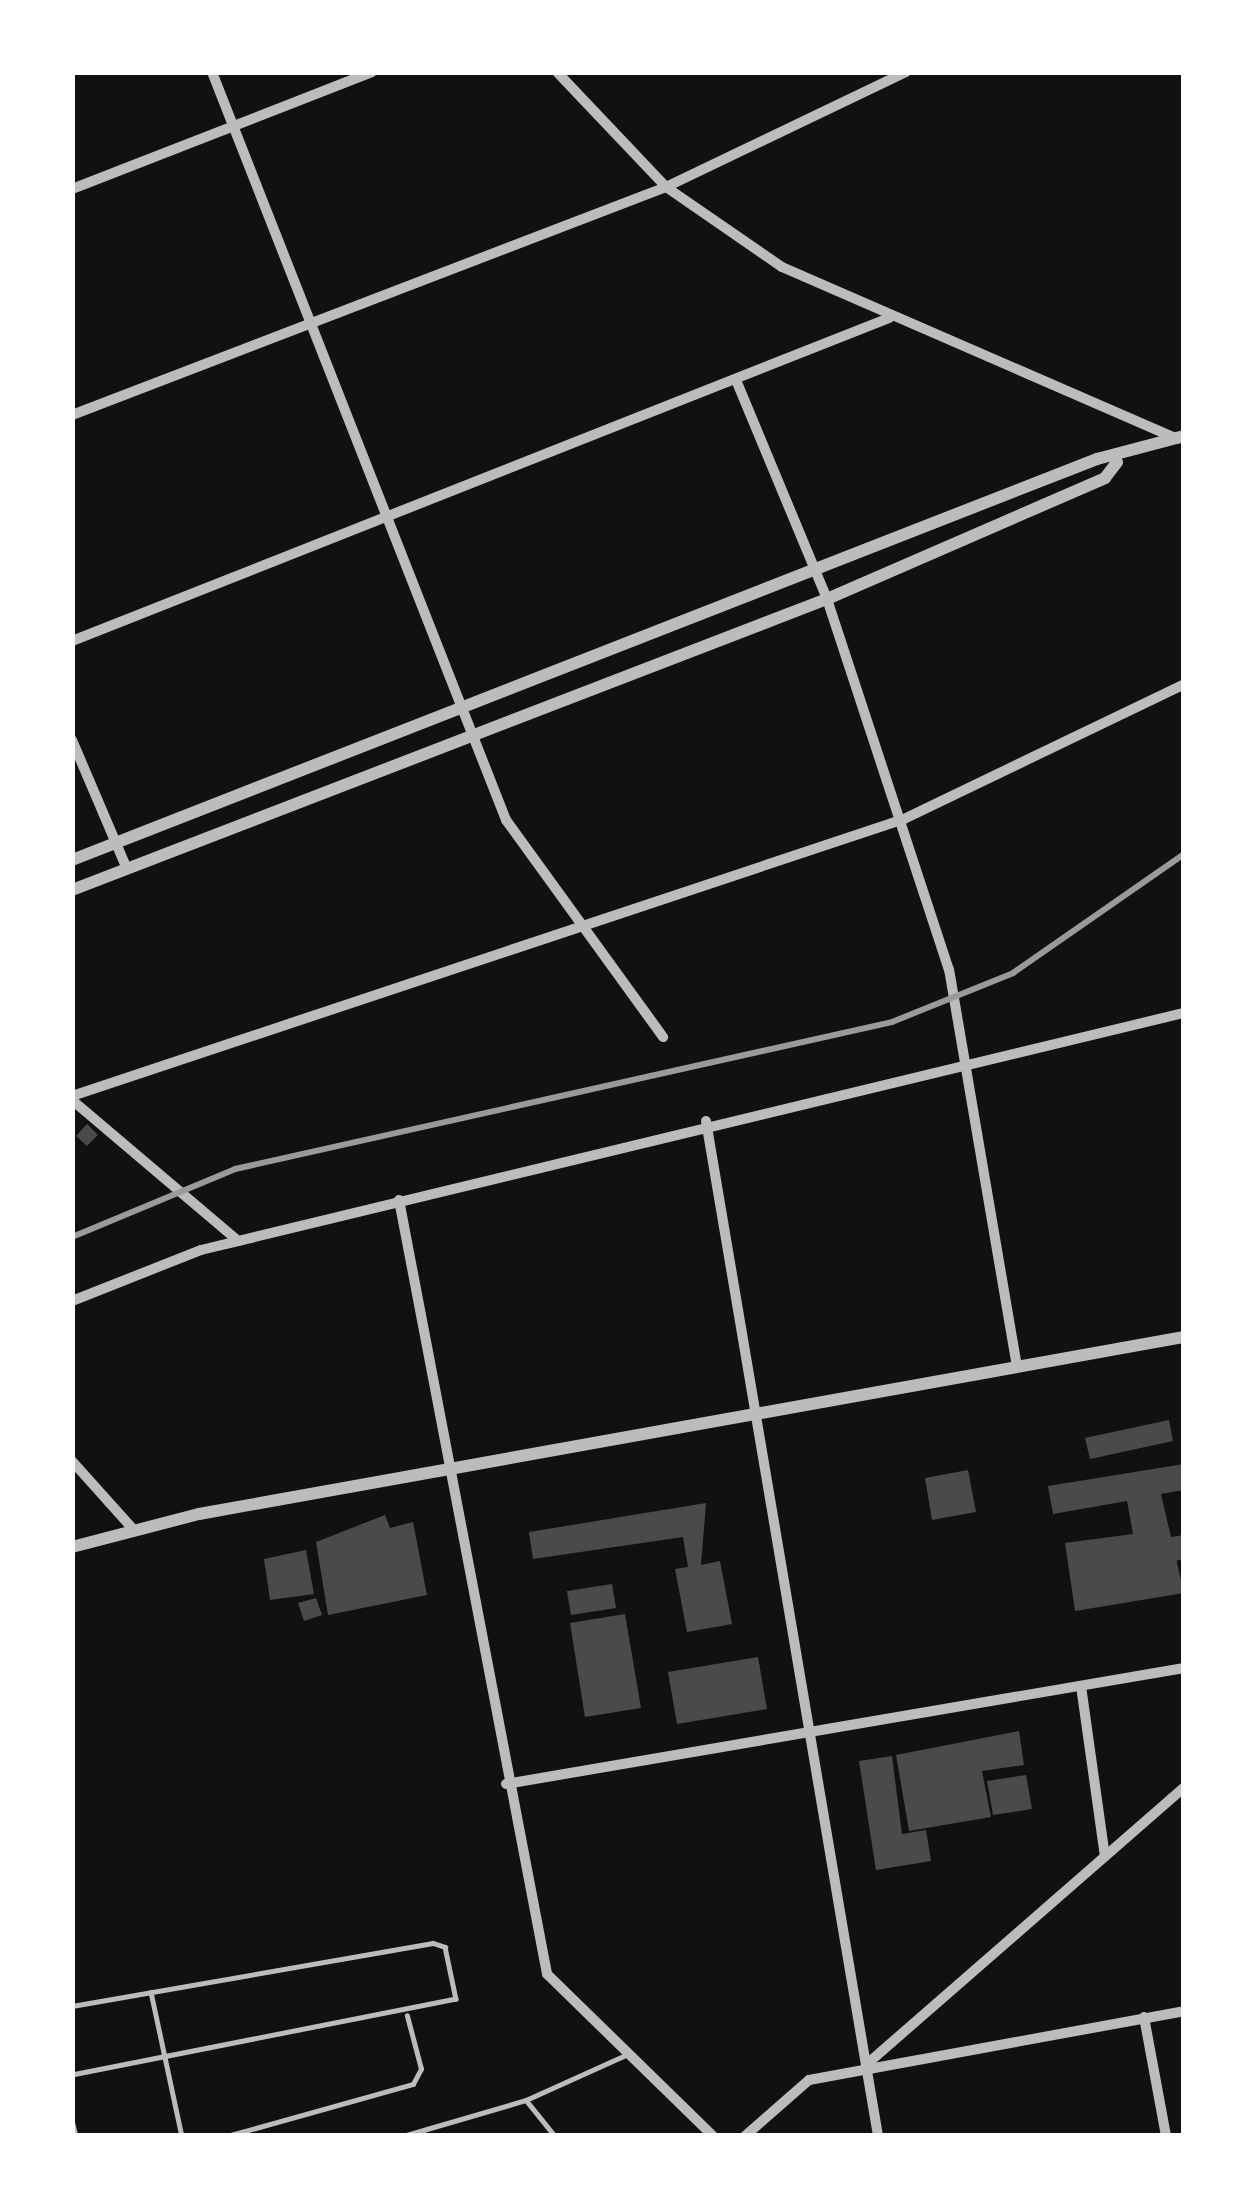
<!DOCTYPE html>
<style>
body{margin:0}
#map{position:relative;width:1256px;height:2208px;overflow:hidden;background:#111;font-family:Quicksand,sans-serif}
div>[style]{position:absolute}
[style*='--x']{left:calc(var(--x)*1px);top:calc(var(--y)*1px);width:calc(var(--w)*1px);rotate:calc(var(--a)*1deg)}
.building>*{inset:0;background:#4a4a4a}
.service>*{height:4.5px;margin:-2.25px;padding:0 2.25px;transform-origin:2.25px;border-radius:2.25px;background:#bcbcbc}
.minor>*{height:10px;margin:-5px;padding:0 5px;transform-origin:5px;border-radius:5px;background:#bcbcbc}
.tertiary>*{height:12px;margin:-6px;padding:0 6px;transform-origin:6px;border-radius:6px;background:#bcbcbc}
.rail>*{height:6px;margin:-3px;padding:0 3px;transform-origin:3px;border-radius:3px;background:#9a9a9a}
span{translate:-50% -50%;white-space:nowrap;text-align:center;line-height:1.15;-webkit-text-stroke:10px #fff;paint-order:stroke}
.frame{position:absolute;inset:0;border:75px solid #fff;pointer-events:none}
</style>
<div id="map">
<div class="building">
<div style="clip-path:polygon(87px 1124px,98px 1135px,87px 1146px,76px 1136px)"></div>
<div style="clip-path:polygon(1169px 1420px,1173px 1441px,1090px 1459px,1085px 1438px)"></div>
<div style="clip-path:polygon(1184px 1464px,1184px 1490px,1161px 1494px,1184px 1593px,1075px 1611px,1065px 1543px,1133px 1534px,1127px 1501px,1053px 1514px,1048px 1486px)"></div>
<div style="clip-path:polygon(968px 1470px,976px 1512px,932px 1520px,925px 1478px)"></div>
<div style="clip-path:polygon(706px 1503px,701px 1565px,720px 1561px,732px 1624px,687px 1632px,675px 1569px,688px 1567px,683px 1537px,533px 1559px,529px 1532px)"></div>
<div style="clip-path:polygon(385px 1515px,390px 1528px,413px 1522px,427px 1595px,328px 1615px,316px 1542px)"></div>
<div style="clip-path:polygon(1184px 1535px,1184px 1559px,1175px 1561px,1171px 1537px)"></div>
<div style="clip-path:polygon(306px 1550px,314px 1594px,270px 1600px,264px 1559px)"></div>
<div style="clip-path:polygon(612px 1584px,616px 1608px,571px 1615px,567px 1591px)"></div>
<div style="clip-path:polygon(316px 1598px,322px 1615px,304px 1621px,298px 1603px)"></div>
<div style="clip-path:polygon(625px 1614px,641px 1708px,585px 1717px,570px 1623px)"></div>
<div style="clip-path:polygon(758px 1657px,767px 1709px,677px 1724px,668px 1672px)"></div>
<div style="clip-path:polygon(1019px 1731px,1024px 1765px,982px 1771px,991px 1817px,909px 1831px,896px 1755px)"></div>
<div style="clip-path:polygon(892px 1756px,902px 1834px,926px 1830px,931px 1861px,876px 1870px,859px 1761px)"></div>
<div style="clip-path:polygon(1026px 1775px,1032px 1809px,993px 1815px,987px 1781px)"></div>
</div>
<div class="service">
<div style="--x:151;--y:1992;--w:147;--a:77.9"></div>
<div style="--x:72;--y:2006;--w:366;--a:-9.9"></div>
<div style="--x:433;--y:1943;--w:13;--a:18"></div>
<div style="--x:445;--y:1947;--w:53;--a:78.1"></div>
<div style="--x:456;--y:1999;--w:391;--a:168.8"></div>
<div style="--x:526;--y:2100;--w:46;--a:51.1"></div>
<div style="--x:72;--y:2120;--w:16;--a:76"></div>
<div style="--x:227;--y:2136;--w:193;--a:-15.6"></div>
<div style="--x:413;--y:2084;--w:17;--a:-62"></div>
<div style="--x:421;--y:2069;--w:55;--a:-104.8"></div>
<div style="--x:403;--y:2136;--w:128;--a:-16.3"></div>
<div style="--x:526;--y:2100;--w:112;--a:-24.3"></div>
</div>
<div class="minor">
<div style="--x:212;--y:72;--w:804;--a:68.54"></div>
<div style="--x:506;--y:820;--w:268;--a:54.1"></div>
<div style="--x:557;--y:72;--w:158;--a:46.5"></div>
<div style="--x:666;--y:187;--w:141;--a:34.6"></div>
<div style="--x:782;--y:267;--w:431;--a:23.5"></div>
<div style="--x:72;--y:189;--w:322;--a:-21.3"></div>
<div style="--x:736;--y:380;--w:237;--a:67.4"></div>
<div style="--x:827;--y:599;--w:390;--a:71.8"></div>
<div style="--x:949;--y:969;--w:403;--a:80.3"></div>
<div style="--x:72;--y:415;--w:636;--a:-21"></div>
<div style="--x:666;--y:187;--w:266;--a:-25.6"></div>
<div style="--x:72;--y:641;--w:879;--a:-21.57"></div>
<div style="--x:72;--y:740;--w:140;--a:66.9"></div>
<div style="--x:72;--y:1096;--w:877;--a:-18.41"></div>
<div style="--x:904;--y:819;--w:311;--a:-25.7"></div>
<div style="--x:72;--y:1100;--w:218;--a:40.3"></div>
<div style="--x:706;--y:1121;--w:1029;--a:80.38"></div>
<div style="--x:399;--y:1200;--w:788;--a:79.17"></div>
<div style="--x:547;--y:1974;--w:232;--a:44.3"></div>
<div style="--x:72;--y:1301;--w:139;--a:-21.6"></div>
<div style="--x:201;--y:1250;--w:1011;--a:-13.56"></div>
<div style="--x:72;--y:1461;--w:91;--a:48.1"></div>
<div style="--x:1081;--y:1686;--w:172;--a:82"></div>
<div style="--x:506;--y:1784;--w:688;--a:-9.71"></div>
<div style="--x:1144;--y:2017;--w:121;--a:79.5"></div>
<div style="--x:867;--y:2064;--w:421;--a:-41.1"></div>
<div style="--x:745;--y:2136;--w:85;--a:-41.2"></div>
<div style="--x:809;--y:2080;--w:381;--a:-10.4"></div>
</div>
<div class="tertiary">
<div style="--x:72;--y:860;--w:1101;--a:-21.37"></div>
<div style="--x:1097;--y:459;--w:90;--a:-14.8"></div>
<div style="--x:72;--y:890;--w:809;--a:-21.08"></div>
<div style="--x:827;--y:599;--w:303;--a:-23.5"></div>
<div style="--x:1105;--y:478;--w:20;--a:-53"></div>
<div style="--x:72;--y:1547;--w:131;--a:-14.6"></div>
<div style="--x:199;--y:1514;--w:1001;--a:-10.19"></div>
</div>
<div class="rail">
<div style="--x:72;--y:1237;--w:177;--a:-22.6"></div>
<div style="--x:235;--y:1169;--w:673;--a:-12.61"></div>
<div style="--x:892;--y:1022;--w:131;--a:-22"></div>
<div style="--x:1013;--y:973;--w:208;--a:-34.8"></div>
</div>
<div class="frame"></div>
</div>
